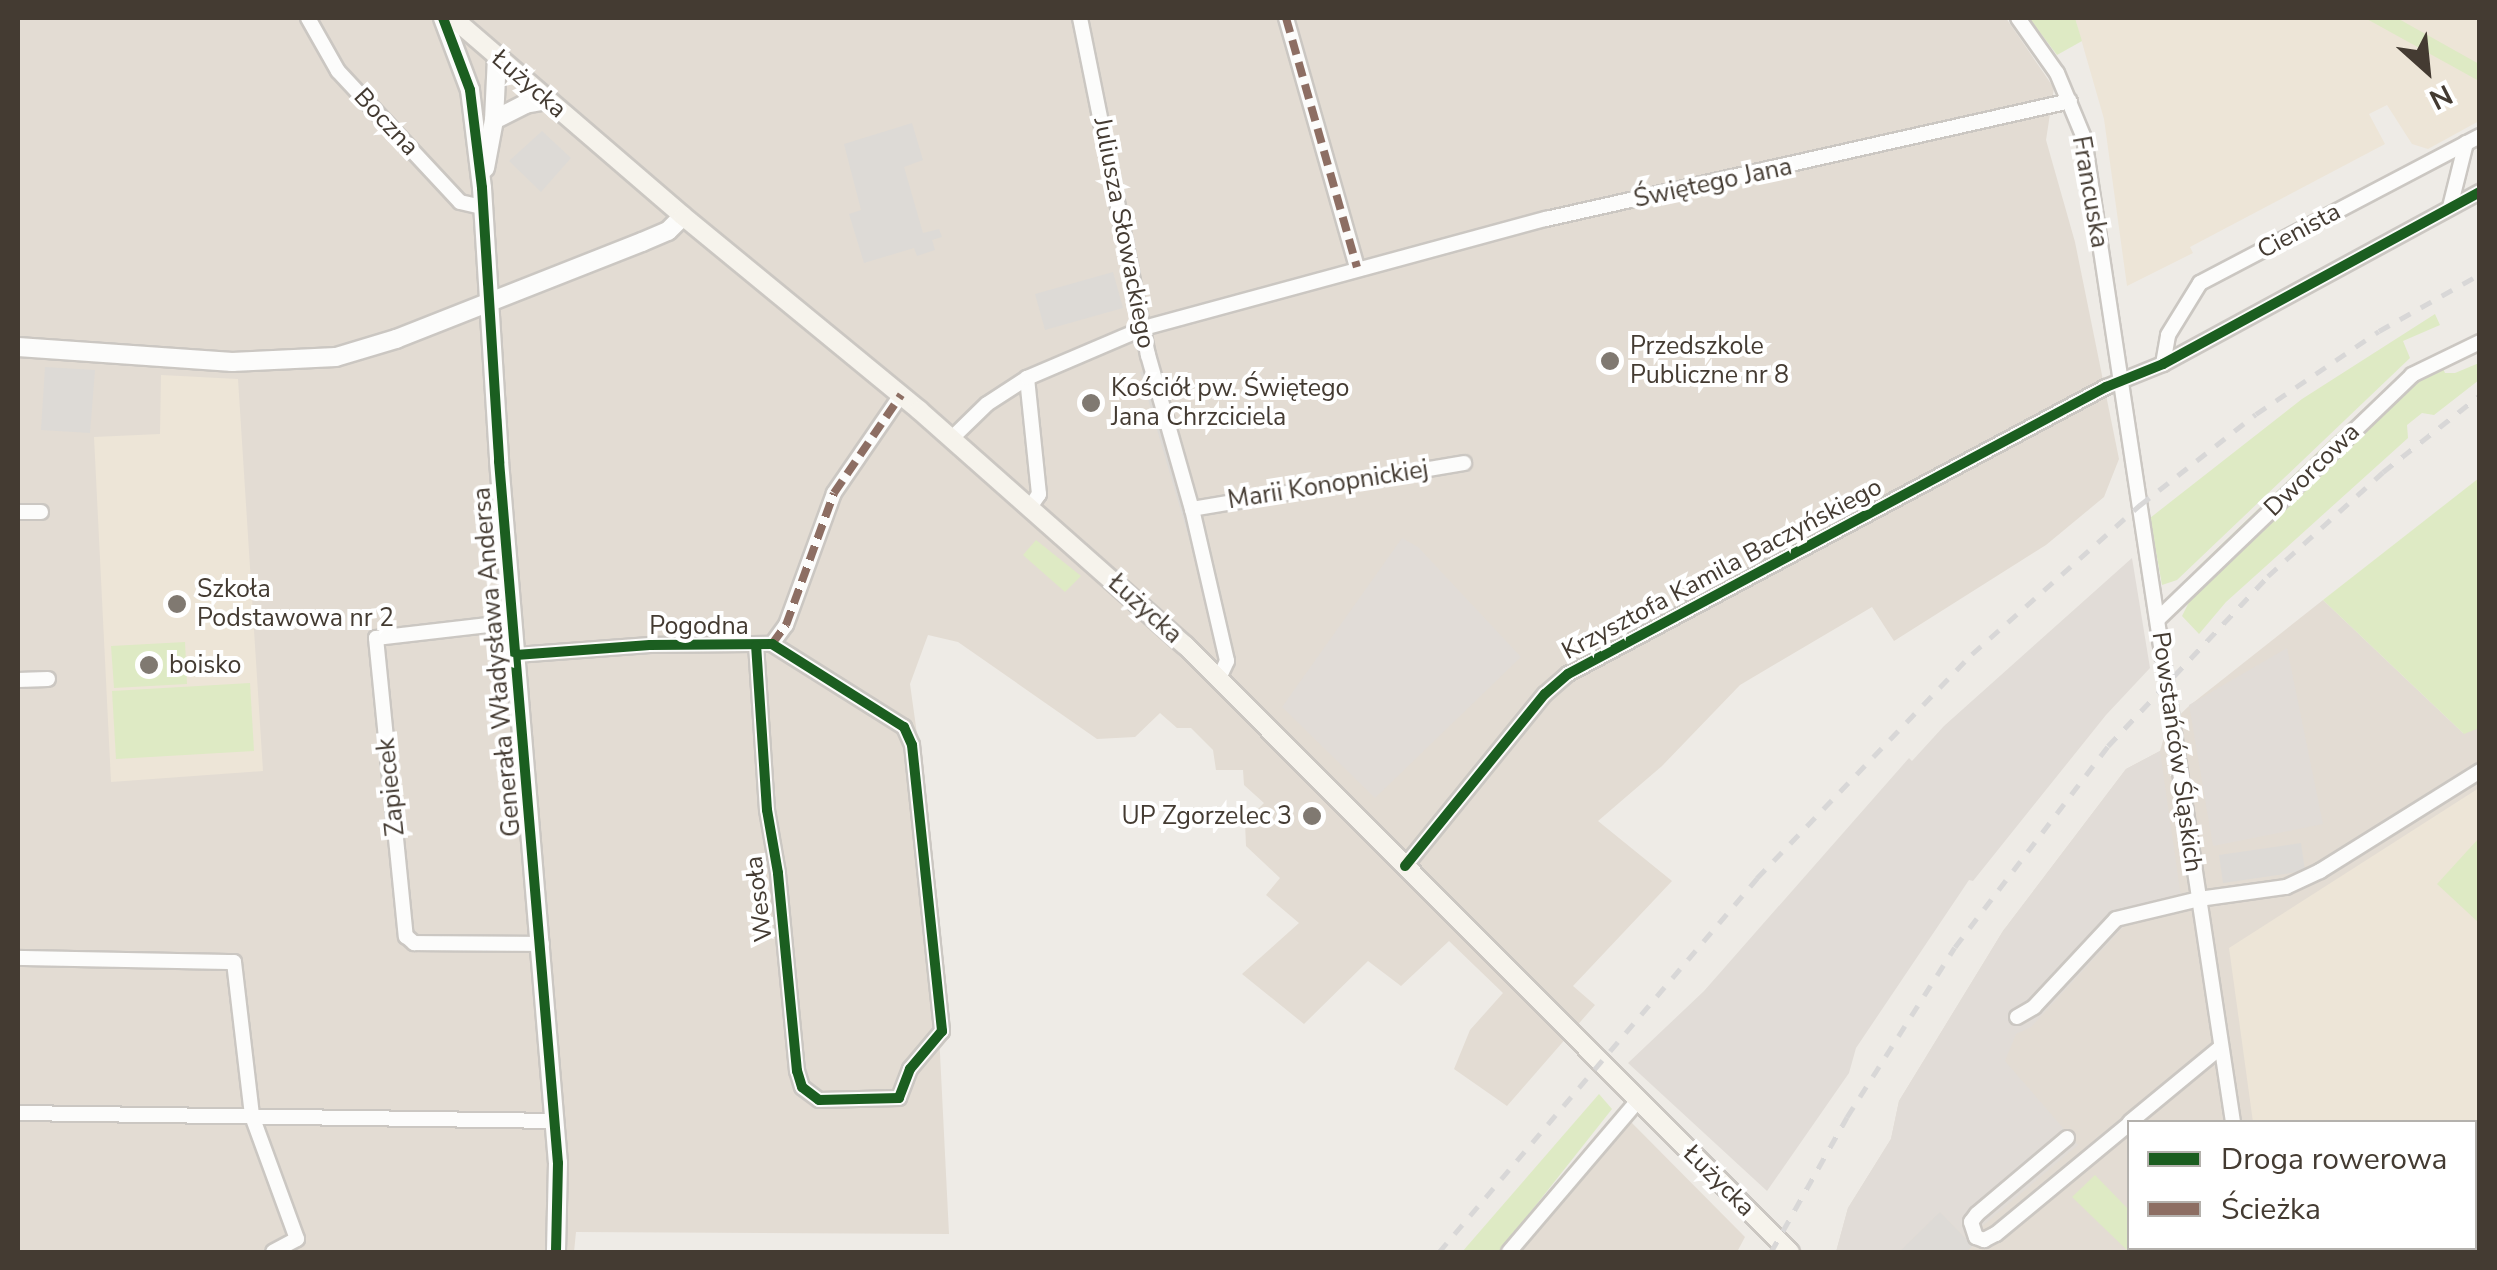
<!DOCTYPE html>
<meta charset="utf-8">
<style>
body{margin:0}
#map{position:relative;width:2497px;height:1270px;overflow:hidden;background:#eeebe6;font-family:"Nunito Sans",sans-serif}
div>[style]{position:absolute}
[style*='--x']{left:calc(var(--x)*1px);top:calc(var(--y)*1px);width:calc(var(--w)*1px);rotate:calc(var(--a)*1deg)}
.residential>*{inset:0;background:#e3dcd3}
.industrial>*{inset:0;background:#e1dcd7}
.education>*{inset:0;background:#ede5d7}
.green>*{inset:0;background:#deeac4}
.parking>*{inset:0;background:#dddad6}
.roads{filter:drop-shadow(2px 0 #cbc7c2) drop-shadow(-2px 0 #cbc7c2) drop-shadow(0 2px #cbc7c2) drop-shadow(0 -2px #cbc7c2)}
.minor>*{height:14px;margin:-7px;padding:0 7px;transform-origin:7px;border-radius:7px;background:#fcfcfb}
.tertiary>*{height:18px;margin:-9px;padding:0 9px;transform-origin:9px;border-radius:9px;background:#fcfcfb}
.secondary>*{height:18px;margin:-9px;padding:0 9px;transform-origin:9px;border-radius:9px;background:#f6f3ec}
.rail>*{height:5px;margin-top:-2.5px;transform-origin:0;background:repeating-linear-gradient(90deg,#d8d7d7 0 12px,transparent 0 24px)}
.quiet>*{height:8px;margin-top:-4px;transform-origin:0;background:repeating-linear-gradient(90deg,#8d6e63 0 15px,transparent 0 23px)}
.cycleway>*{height:10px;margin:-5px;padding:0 5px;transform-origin:5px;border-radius:5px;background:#1b5e20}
.dots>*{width:28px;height:28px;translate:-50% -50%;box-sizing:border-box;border:5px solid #fff;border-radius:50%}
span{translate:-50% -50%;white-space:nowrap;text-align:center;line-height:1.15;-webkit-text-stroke:8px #fff;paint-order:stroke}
.street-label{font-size:25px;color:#443b32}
.poi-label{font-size:25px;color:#443b32}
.left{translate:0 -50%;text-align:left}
.right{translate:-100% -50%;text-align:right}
.frame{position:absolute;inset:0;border:20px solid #443b32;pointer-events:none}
.legend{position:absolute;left:2127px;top:1120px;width:350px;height:130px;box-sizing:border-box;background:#fff;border:2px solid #b4b1ad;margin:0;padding:12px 18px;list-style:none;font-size:30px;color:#443b32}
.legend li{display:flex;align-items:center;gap:20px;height:50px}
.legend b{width:50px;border:2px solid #b4b1ad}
.north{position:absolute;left:2377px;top:20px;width:100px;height:100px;-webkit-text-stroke:8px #fff;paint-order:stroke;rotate:153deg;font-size:28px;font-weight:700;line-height:40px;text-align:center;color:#443b32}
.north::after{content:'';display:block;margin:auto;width:35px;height:45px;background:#443b32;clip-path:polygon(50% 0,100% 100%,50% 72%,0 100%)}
</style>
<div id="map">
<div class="residential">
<div style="clip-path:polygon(18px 18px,2006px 18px,2054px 88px,2046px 140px,2075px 242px,2119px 459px,2104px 497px,2046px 545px,1894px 641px,1872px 607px,1740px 685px,1662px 766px,1598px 821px,1672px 881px,1573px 986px,1595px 1005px,1507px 1106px,1454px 1069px,1470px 1030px,1503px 993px,1449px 941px,1401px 986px,1368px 961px,1304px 1024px,1242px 974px,1299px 923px,1266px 895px,1280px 878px,1246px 846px,1245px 822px,1264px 803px,1244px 785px,1243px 770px,1216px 770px,1213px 750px,1191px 728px,1177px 728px,1160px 713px,1135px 737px,1097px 739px,958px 642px,928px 635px,910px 684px,928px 813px,949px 1234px,576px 1232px,574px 1252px,18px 1252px)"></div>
<div style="clip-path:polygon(evenodd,2323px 600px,2463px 733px,2479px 726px,2479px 1252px,1836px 1252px,1848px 1208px,1891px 1139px,1899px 1101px,2003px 931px,2126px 769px,2160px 751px,2167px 727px,2189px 706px,2323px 600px,2130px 1122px,2474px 1122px,2474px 1248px,2130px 1248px,2130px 1122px)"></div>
<div style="clip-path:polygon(1629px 1120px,1745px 1237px,1737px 1252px,1517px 1252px)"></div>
</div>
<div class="industrial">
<div style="clip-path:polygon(1402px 538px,1418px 547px,1521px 657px,1375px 798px,1282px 707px)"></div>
<div style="clip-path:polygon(2132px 558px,2150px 668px,2106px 715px,1973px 881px,1969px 880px,1856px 1048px,1849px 1073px,1767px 1191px,1628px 1063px,1704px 991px,1909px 758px,1912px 761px,1944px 726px)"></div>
<div style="clip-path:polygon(2287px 648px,2323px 824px,2213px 846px,2189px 705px)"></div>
<div style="clip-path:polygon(2160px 751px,2183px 911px,2125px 925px,2031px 1027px,2016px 1034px,2005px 1061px,2078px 1145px,1967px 1239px,1940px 1212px,1899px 1252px,1836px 1252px,1848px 1208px,1891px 1139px,1899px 1101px,2003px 931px,2126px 769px)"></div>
</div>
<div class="education">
<div style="clip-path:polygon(2075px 18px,2479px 18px,2479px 121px,2428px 149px,2412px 144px,2387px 105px,2369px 114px,2385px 144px,2190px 247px,2193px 253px,2127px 286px,2104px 119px)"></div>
<div style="clip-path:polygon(161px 375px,238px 379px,263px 771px,111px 782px,94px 437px,160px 434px)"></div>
<div style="clip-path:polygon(2479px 788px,2479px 1252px,2271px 1252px,2271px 1248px,2474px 1248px,2474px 1122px,2253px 1122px,2229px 948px)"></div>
</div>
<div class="green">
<div style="clip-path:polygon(2029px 18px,2075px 18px,2082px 41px,2057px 55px)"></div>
<div style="clip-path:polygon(2365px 18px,2397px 18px,2479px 64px,2479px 81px)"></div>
<div style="clip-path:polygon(2435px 314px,2440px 325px,2403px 341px,2410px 358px,2177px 580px,2162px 585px,2150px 518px,2302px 399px)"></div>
<div style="clip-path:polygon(2479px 355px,2479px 380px,2434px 415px,2422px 413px,2407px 425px,2408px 438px,2226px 602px,2199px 634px,2182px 616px,2195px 590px,2414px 381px,2442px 366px,2445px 373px,2455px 373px,2479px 363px)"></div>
<div style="clip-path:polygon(2411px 365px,2208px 563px,2196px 569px,2332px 438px)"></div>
<div style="clip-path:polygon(2479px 478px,2479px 728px,2464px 734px,2323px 600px)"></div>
<div style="clip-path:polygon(1036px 540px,1081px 576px,1065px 592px,1023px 555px)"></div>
<div style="clip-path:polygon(185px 642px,187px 684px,114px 688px,111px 646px)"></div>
<div style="clip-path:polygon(250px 683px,254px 751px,116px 759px,112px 691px)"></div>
<div style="clip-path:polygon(2479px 838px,2479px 923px,2437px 884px)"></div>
<div style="clip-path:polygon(1599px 1094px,1612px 1109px,1499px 1252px,1462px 1252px)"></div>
<div style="clip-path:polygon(2095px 1175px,2129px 1210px,2130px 1248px,2134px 1248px,2129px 1252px,2072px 1197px)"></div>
</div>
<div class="parking">
<div style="clip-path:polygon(912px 123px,923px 160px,904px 167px,923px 233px,939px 229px,942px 237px,932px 240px,935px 250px,917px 256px,914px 248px,864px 263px,849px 214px,861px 210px,844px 144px)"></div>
<div style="clip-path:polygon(542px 131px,571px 158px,541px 192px,509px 161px)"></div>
<div style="clip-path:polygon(1113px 272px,1123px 308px,1045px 330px,1035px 294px)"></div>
<div style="clip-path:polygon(45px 367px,95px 370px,90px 433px,41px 430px)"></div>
<div style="clip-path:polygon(1149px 370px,1201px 560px,1196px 562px,1140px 372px)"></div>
<div style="clip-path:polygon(2301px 843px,2305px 871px,2223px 883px,2219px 855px)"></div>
<div style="clip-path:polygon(1940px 1212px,1973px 1246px,1966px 1252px,1899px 1252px)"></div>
</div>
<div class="roads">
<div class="minor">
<div style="--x:308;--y:18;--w:61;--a:60.5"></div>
<div style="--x:338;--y:71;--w:179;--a:47"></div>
<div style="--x:460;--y:202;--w:23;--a:13"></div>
<div style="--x:1080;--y:18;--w:344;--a:78.6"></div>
<div style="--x:1148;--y:355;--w:160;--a:74.1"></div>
<div style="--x:1192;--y:509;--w:156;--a:77"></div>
<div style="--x:1227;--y:661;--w:19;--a:115"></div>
<div style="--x:1286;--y:18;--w:259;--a:74.1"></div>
<div style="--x:2018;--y:18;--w:67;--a:54.7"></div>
<div style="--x:2057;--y:73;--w:70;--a:67.4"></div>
<div style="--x:2084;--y:138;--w:995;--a:81.39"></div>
<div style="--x:2450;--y:207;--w:66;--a:-76"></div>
<div style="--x:2163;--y:364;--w:29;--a:-80"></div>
<div style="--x:2168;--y:335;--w:61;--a:-58.4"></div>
<div style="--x:2200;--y:283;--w:316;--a:-27.7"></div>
<div style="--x:1027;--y:378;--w:117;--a:84.1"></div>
<div style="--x:1039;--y:494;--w:14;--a:124"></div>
<div style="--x:951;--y:439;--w:50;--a:-44.2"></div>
<div style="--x:987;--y:404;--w:48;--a:-33"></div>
<div style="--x:1027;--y:378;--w:127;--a:-23.1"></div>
<div style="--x:1144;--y:328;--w:417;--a:-15.2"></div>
<div style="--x:1546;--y:219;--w:537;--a:-12.69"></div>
<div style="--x:1192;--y:509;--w:276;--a:-9.6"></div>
<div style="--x:18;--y:512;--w:23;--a:0"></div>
<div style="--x:2158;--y:619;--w:352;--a:-43.8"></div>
<div style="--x:2412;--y:375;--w:76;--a:-25.9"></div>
<div style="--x:514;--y:622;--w:139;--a:173.4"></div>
<div style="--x:376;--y:638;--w:300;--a:84.3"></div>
<div style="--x:406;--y:936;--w:11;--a:41"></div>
<div style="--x:414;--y:943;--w:128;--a:0.4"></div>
<div style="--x:772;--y:644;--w:24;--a:-54"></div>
<div style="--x:786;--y:625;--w:140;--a:-70"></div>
<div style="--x:834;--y:493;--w:119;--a:-55.6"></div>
<div style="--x:516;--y:655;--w:134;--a:-4.3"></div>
<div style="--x:650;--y:645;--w:122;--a:-0.5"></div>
<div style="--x:772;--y:644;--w:156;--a:32.2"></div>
<div style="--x:904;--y:727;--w:20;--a:66"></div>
<div style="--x:912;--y:745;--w:288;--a:84"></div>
<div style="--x:942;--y:1031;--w:50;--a:130.1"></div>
<div style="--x:910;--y:1069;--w:31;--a:111"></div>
<div style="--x:899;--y:1098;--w:80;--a:178.6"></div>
<div style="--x:819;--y:1100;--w:21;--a:-143"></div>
<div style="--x:802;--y:1087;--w:17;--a:-107"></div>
<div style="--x:797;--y:1071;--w:199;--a:-95.5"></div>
<div style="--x:778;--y:873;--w:64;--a:-99.9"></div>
<div style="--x:767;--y:810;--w:164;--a:-93.8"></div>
<div style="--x:18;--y:680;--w:30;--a:-2"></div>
<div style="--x:1405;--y:866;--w:222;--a:-50.9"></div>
<div style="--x:1545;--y:694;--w:30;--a:-41"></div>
<div style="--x:1568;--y:674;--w:610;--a:-28.08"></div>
<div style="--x:2106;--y:387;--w:61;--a:-22"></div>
<div style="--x:2163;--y:364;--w:361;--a:-28.5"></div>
<div style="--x:18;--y:958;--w:216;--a:1.1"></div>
<div style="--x:234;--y:962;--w:155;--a:83.3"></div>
<div style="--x:252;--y:1116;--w:131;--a:69.9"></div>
<div style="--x:297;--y:1239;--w:27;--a:152"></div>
<div style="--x:2017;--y:1017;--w:20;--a:-30"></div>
<div style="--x:2034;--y:1007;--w:120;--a:-47"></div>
<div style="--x:2116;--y:919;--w:85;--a:-13.5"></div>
<div style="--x:2199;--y:899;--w:88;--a:-7.9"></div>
<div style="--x:2286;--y:887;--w:38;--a:-25"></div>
<div style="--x:2320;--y:871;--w:189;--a:-32"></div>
<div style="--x:18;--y:1113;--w:537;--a:0.85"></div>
<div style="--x:2130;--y:1122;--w:118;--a:-39.5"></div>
<div style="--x:2067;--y:1138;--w:118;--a:139.8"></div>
<div style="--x:1977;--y:1214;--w:10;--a:127"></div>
<div style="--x:1971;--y:1222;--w:16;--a:72"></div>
<div style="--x:1976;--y:1237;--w:9;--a:21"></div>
<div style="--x:1984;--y:1240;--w:13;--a:-27"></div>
<div style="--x:1996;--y:1234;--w:174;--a:-39.6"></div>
<div style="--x:2254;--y:1248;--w:4;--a:76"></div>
<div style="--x:1509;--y:1252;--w:201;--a:-49.6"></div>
</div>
<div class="tertiary">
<div style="--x:443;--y:18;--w:77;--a:69.4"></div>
<div style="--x:470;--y:90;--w:99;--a:83"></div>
<div style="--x:482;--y:188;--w:274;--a:86.4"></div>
<div style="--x:499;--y:461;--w:704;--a:85.2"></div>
<div style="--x:558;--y:1163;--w:89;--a:91.3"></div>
<div style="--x:494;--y:120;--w:35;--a:-27"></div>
<div style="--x:525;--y:104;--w:23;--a:-10"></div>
<div style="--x:485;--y:168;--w:49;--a:-79.4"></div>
<div style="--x:494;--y:120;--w:64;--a:-87.3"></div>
<div style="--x:18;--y:347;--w:215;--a:4"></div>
<div style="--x:232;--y:362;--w:104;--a:-2.8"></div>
<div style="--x:336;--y:357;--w:63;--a:-16.7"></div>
<div style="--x:396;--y:339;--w:264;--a:-21.5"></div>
<div style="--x:642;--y:242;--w:28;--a:-23"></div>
<div style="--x:668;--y:231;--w:21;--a:-45"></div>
</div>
<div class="secondary">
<div style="--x:453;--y:18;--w:303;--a:40.7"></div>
<div style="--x:683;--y:216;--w:306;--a:39.4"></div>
<div style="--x:919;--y:410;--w:355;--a:41.5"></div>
<div style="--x:1185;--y:645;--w:857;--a:45.09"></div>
</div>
</div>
<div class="rail">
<div style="--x:1439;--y:1252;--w:491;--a:-49.6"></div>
<div style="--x:1757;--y:878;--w:310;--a:-46.2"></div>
<div style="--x:1972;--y:654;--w:225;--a:-41.6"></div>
<div style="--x:2140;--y:505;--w:147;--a:-38.1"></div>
<div style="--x:2256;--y:414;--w:148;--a:-34"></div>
<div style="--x:2379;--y:331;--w:116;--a:-29.4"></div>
<div style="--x:1771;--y:1252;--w:155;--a:-60.6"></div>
<div style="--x:1847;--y:1117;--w:201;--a:-57.6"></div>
<div style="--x:1955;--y:947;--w:253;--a:-52.7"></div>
<div style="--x:2108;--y:746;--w:233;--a:-46.7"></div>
<div style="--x:2268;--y:576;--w:155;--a:-42.1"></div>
<div style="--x:2383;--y:472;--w:124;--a:-38.4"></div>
</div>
<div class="quiet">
<div style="--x:1286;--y:18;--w:259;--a:74.1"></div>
<div style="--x:772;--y:644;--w:24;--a:-54"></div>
<div style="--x:786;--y:625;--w:140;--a:-70"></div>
<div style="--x:834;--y:493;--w:119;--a:-55.6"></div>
</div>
<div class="cycleway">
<div style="--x:443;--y:18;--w:77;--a:69.4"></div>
<div style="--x:470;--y:90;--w:99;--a:83"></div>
<div style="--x:482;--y:188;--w:274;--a:86.4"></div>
<div style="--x:499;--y:461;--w:704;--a:85.2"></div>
<div style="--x:558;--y:1163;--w:89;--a:91.3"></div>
<div style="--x:516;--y:655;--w:134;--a:-4.3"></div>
<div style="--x:650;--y:645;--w:122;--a:-0.5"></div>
<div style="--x:772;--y:644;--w:156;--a:32.2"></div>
<div style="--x:904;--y:727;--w:20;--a:66"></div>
<div style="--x:912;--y:745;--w:288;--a:84"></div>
<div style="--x:942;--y:1031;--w:50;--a:130.1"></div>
<div style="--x:910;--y:1069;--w:31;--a:111"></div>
<div style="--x:899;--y:1098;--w:80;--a:178.6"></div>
<div style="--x:819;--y:1100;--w:21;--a:-143"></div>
<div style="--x:802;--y:1087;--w:17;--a:-107"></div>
<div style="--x:797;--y:1071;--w:199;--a:-95.5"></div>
<div style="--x:778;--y:873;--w:64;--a:-99.9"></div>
<div style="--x:767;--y:810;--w:164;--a:-93.8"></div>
<div style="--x:1405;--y:866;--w:222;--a:-50.9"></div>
<div style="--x:1545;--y:694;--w:30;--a:-41"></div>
<div style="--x:1568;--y:674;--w:610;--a:-28.08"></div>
<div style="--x:2106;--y:387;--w:61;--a:-22"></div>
<div style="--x:2163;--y:364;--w:361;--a:-28.5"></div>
</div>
<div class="dots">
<div style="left:1610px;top:361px;background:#807971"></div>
<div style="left:1091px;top:403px;background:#807971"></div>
<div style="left:177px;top:604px;background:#807971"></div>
<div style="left:149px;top:665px;background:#807971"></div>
<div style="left:1312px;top:816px;background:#807971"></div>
</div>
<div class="street-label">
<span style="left:529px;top:84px;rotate:41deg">Łużycka</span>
<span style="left:386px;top:122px;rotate:47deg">Boczna</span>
<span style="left:1713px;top:183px;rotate:-12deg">Świętego Jana</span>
<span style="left:2090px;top:192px;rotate:80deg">Francuska</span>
<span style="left:2299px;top:231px;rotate:-28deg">Cienista</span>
<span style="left:1124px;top:233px;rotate:79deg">Juliusza Słowackiego</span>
<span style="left:2312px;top:470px;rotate:-44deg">Dworcowa</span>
<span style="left:1328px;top:485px;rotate:-9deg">Marii Konopnickiej</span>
<span style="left:1722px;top:569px;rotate:-28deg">Krzysztofa Kamila Baczyńskiego</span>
<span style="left:1145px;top:609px;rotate:42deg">Łużycka</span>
<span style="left:699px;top:626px">Pogodna</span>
<span style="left:497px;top:662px;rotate:-95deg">Generała Władysława Andersa</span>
<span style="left:2177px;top:752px;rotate:82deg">Powstańców Śląskich</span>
<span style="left:391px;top:787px;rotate:-96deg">Zapiecek</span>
<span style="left:759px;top:899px;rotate:-97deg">Wesoła</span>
<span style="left:1719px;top:1181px;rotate:45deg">Łużycka</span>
</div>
<div class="poi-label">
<span class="left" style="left:1630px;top:361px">Przedszkole<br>Publiczne nr 8</span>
<span class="left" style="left:1111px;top:403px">Kościół pw. Świętego<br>Jana Chrzciciela</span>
<span class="left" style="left:197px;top:604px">Szkoła<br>Podstawowa nr 2</span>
<span class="left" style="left:169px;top:665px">boisko</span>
<span class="right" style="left:1292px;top:816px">UP Zgorzelec 3</span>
</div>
<div class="frame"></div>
<ul class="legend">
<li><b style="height:12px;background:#1b5e20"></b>Droga rowerowa</li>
<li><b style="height:12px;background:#8d6e63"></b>Ścieżka</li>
</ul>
<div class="north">N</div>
</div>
